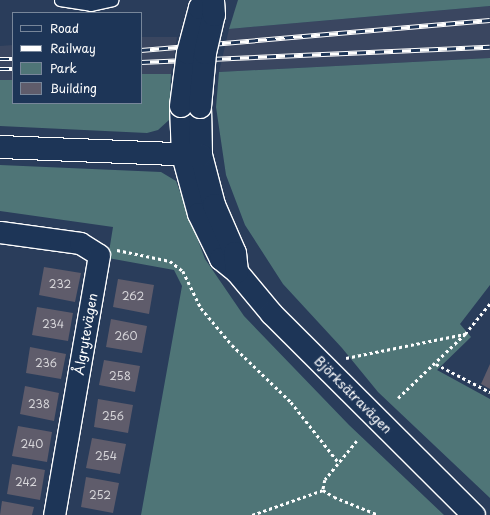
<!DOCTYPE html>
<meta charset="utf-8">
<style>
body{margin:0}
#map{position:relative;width:490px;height:515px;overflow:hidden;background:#2a3d5b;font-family:"Playpen Sans",sans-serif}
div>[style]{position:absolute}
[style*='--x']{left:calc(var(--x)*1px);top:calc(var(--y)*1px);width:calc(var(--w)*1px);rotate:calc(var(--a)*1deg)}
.built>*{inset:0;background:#3a4660}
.green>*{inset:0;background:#4f7577}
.building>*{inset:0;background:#5f5c6b}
.path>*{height:2.5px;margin-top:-1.25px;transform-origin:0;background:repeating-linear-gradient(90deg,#fff 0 3px,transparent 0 6px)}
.roads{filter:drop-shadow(1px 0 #fff) drop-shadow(-1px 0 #fff) drop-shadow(0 1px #fff) drop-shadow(0 -1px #fff)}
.service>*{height:11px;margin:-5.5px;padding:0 5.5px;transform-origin:5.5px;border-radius:5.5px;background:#1d3557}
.minor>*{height:21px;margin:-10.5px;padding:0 10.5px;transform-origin:10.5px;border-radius:10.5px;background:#1d3557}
.tertiary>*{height:22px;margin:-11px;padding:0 11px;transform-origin:11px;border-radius:11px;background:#1d3557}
.rail>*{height:4.5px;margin-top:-2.25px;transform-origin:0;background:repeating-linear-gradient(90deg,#1d3557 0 9px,#fff 0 18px);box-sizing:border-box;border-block:1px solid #fff}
.bridges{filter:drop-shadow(1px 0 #fff) drop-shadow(-1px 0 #fff) drop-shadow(0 1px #fff) drop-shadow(0 -1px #fff)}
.tertiary-bridge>*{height:22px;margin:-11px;padding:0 11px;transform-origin:11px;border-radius:11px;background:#1d3557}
span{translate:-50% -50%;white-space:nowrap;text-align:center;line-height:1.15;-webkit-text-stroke:3px #1d3557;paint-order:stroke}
.number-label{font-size:11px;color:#d7d6da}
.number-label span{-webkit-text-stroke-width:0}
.street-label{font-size:13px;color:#fff}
.legend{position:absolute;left:12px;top:12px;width:130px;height:92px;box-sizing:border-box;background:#1d3557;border:1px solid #77869a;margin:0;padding:5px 7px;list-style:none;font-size:12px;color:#fff}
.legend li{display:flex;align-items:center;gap:8px;height:20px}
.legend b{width:20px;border:1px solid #77869a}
</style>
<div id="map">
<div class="built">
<div style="clip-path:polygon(490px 6px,490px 58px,219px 72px,229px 29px)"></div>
<div style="clip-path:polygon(141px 37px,177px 37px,171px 74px,141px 74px)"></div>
<div style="clip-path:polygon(13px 45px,13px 80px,0 80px,0 46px)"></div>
</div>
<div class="green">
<div style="clip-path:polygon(238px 0,490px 0,490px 6px,229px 29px)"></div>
<div style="clip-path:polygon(490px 58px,490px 285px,460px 324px,471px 337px,437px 370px,490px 399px,490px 498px,378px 392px,342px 348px,283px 284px,245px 225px,226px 175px,216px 107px,219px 72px)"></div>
<div style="clip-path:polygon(141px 74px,171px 74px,169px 120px,158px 130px,147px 133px,0 126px,0 80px,13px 80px,13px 103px,141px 103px)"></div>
<div style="clip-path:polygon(0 165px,161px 172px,176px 181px,205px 259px,244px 316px,349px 425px,444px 515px,141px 515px,182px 286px,174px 270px,108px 258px,113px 227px,0 211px)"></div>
</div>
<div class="building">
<div style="clip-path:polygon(44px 267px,81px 273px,75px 302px,39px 295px)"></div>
<div style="clip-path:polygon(118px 279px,154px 285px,149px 314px,113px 307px)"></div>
<div style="clip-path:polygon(37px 307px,73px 313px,68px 341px,32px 335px)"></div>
<div style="clip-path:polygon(111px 319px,147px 326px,142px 353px,106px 347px)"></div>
<div style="clip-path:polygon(30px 347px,66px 354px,61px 379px,26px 373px)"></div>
<div style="clip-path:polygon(104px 360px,140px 366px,135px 392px,99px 385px)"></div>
<div style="clip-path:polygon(490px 364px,490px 389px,481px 384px)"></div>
<div style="clip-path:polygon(25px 386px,59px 393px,54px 421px,20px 414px)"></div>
<div style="clip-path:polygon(98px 399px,133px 405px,128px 433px,94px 427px)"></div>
<div style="clip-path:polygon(18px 426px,52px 432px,47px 462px,12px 456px)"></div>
<div style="clip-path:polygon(92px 438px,126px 444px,120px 474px,86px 468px)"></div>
<div style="clip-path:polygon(12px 464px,45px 470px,40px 500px,7px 494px)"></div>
<div style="clip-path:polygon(86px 477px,119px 483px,113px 513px,81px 507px)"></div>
<div style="clip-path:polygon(2px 501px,34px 507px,32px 515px,0 515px)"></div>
</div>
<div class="path">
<div style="--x:117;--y:250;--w:54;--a:11.7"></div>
<div style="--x:170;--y:261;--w:16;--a:38"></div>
<div style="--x:183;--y:271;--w:41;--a:64.1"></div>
<div style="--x:201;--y:308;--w:48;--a:50"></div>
<div style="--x:232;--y:345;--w:82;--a:44"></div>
<div style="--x:291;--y:402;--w:78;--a:51.8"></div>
<div style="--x:346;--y:358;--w:121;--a:-11.4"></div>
<div style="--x:436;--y:364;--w:61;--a:27.4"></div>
<div style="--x:398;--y:398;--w:93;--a:-43.7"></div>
<div style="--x:465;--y:334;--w:40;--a:-51"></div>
<div style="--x:357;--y:441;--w:50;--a:129.4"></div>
<div style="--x:325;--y:480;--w:10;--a:101"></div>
<div style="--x:323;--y:490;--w:13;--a:32"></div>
<div style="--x:334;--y:497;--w:48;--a:21.8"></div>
<div style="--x:252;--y:515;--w:75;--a:-19.4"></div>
</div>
<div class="roads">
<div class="service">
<div style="--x:60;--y:0;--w:31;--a:9"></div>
<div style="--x:91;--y:5;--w:22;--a:-13"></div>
</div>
<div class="minor">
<div style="--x:0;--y:232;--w:81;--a:7.8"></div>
<div style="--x:80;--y:243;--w:22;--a:32"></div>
<div style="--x:99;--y:255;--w:264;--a:99.8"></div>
</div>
<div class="tertiary">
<div style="--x:181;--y:106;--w:49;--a:87.7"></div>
<div style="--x:183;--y:155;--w:61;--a:74.8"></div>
<div style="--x:199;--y:214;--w:50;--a:63.9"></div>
<div style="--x:221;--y:259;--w:21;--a:39"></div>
<div style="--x:237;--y:272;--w:55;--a:50.2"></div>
<div style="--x:272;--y:314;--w:285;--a:44.9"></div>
<div style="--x:200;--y:107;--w:48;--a:88.8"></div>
<div style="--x:201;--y:155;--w:52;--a:75.4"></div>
<div style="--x:214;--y:205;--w:52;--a:66.4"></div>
<div style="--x:235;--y:253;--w:19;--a:84"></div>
<div style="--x:0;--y:147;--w:201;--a:2.3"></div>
</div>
</div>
<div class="rail">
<div style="--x:141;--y:50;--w:350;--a:-4.9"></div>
<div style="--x:0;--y:59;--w:13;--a:0"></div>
<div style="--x:141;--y:62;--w:349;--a:-2.5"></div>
<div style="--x:0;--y:69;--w:13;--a:0"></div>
</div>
<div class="bridges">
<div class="tertiary-bridge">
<div style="--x:181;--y:106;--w:53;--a:-82.5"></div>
<div style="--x:188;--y:53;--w:47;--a:-75.1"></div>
<div style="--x:200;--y:8;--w:11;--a:-49"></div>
<div style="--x:200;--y:107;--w:54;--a:-84.7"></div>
<div style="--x:205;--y:53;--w:39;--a:-77"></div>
<div style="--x:214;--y:15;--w:15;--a:-94"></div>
</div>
</div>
<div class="number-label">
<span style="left:60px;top:284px">232</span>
<span style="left:133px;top:296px">262</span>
<span style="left:53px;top:324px">234</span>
<span style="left:126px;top:336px">260</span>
<span style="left:46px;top:363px">236</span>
<span style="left:120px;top:376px">258</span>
<span style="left:39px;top:404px">238</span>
<span style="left:113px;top:416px">256</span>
<span style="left:32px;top:444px">240</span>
<span style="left:106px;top:456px">254</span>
<span style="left:26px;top:482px">242</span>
<span style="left:100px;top:495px">252</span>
</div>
<div class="street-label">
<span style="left:86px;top:334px;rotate:-80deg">Ålgrytevägen</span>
<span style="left:353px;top:395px;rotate:45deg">Björksätravägen</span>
</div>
<ul class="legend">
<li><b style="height:5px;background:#1d3557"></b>Road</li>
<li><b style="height:5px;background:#fff"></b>Railway</li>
<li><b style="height:11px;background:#4f7577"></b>Park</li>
<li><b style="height:11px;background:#5f5c6b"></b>Building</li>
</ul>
</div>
